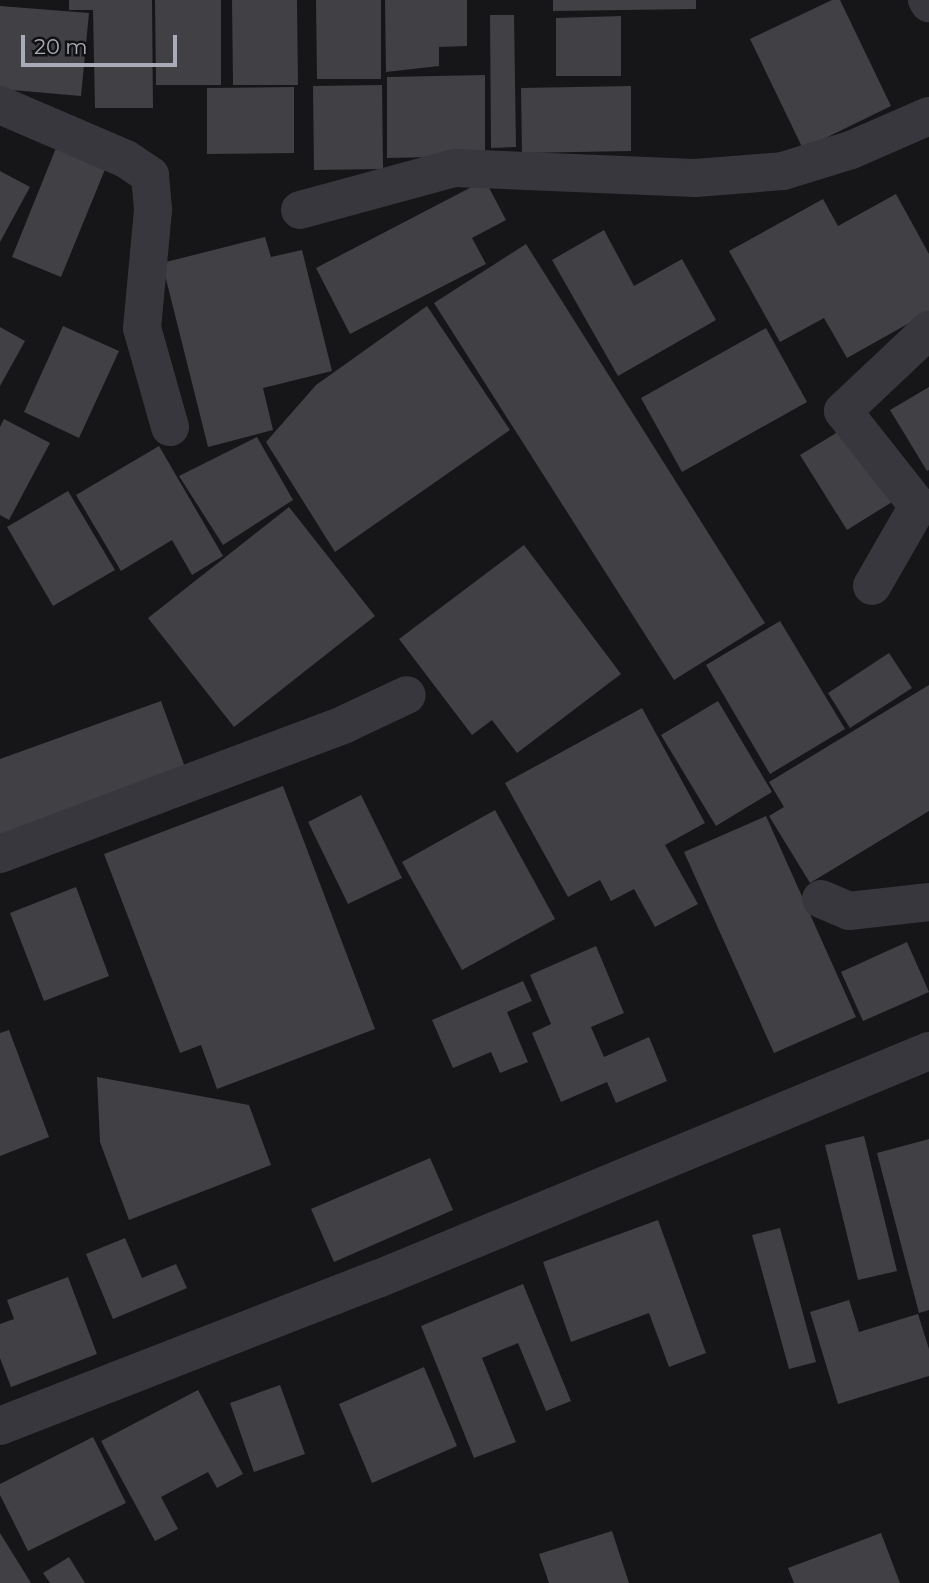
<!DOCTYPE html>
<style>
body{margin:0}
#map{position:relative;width:929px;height:1583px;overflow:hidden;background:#161618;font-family:Montserrat,sans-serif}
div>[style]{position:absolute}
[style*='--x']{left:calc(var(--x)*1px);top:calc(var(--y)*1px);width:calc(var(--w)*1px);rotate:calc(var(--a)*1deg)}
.building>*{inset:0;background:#404045}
.minor>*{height:38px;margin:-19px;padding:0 19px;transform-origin:19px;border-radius:19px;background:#37373d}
span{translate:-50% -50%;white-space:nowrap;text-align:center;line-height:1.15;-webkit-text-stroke:5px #111113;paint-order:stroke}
.scale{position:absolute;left:21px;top:35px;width:156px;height:32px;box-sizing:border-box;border:4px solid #a8abb8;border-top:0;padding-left:9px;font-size:21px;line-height:24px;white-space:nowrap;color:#a8abb8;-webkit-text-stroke:5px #111113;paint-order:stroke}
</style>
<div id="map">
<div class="building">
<div style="clip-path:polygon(69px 0,152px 0,153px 108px,95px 108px,93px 10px,69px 10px)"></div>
<div style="clip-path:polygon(155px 0,221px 0,221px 85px,156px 85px)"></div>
<div style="clip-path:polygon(232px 0,297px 0,298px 85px,233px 85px)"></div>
<div style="clip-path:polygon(316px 0,381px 0,381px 79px,317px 79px)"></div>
<div style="clip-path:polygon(385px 0,467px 0,467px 46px,439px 47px,439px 66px,386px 72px)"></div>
<div style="clip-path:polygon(553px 0,696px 0,696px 9px,553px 11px)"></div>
<div style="clip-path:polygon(832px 0,840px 0,891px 106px,803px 149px,750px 39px)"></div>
<div style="clip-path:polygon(0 6px,89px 13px,81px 96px,0 89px)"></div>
<div style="clip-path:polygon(490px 15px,514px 15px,516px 147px,491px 148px)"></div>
<div style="clip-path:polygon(621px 16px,621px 76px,556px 76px,556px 18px)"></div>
<div style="clip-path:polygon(485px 75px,485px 156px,387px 158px,387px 77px)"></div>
<div style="clip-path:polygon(382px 85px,383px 169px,314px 170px,313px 86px)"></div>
<div style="clip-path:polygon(631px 86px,631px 151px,522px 153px,521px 88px)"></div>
<div style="clip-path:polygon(294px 87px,294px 153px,207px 154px,207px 88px)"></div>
<div style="clip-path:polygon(56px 148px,106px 167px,61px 277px,12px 257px)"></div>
<div style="clip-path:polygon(0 171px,30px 187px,0 242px)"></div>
<div style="clip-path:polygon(485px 180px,506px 220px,472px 238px,486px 264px,350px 334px,316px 268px)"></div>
<div style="clip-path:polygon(896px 194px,929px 254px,929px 312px,847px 358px,824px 318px,780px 342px,729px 251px,823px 199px,838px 226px)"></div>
<div style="clip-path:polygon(604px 230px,634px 286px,682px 259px,716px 320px,618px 376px,552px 260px)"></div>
<div style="clip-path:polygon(265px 237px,271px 257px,302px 250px,332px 371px,263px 388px,273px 430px,208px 447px,162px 263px)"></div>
<div style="clip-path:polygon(526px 244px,765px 623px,674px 680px,434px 303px)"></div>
<div style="clip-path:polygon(427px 306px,510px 430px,335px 552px,266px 442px,316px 385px)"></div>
<div style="clip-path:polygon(63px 326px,119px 351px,79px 438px,24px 412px)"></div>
<div style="clip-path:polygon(0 327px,25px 341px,0 386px)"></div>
<div style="clip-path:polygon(766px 328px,807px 402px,682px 472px,641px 398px)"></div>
<div style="clip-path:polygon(929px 387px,929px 470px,927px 471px,890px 410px)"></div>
<div style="clip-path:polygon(4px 419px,50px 443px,9px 520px,0 515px,0 427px)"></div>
<div style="clip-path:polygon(846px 427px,892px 502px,847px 530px,800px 455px)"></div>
<div style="clip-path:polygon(257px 437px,293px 500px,223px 545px,179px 476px)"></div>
<div style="clip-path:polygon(159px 446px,223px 556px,192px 575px,172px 540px,121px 571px,76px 495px)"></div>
<div style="clip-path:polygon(68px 491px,115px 570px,53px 606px,7px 527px)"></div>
<div style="clip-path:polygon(289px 507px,375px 616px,234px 727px,148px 618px)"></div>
<div style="clip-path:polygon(524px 545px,621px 674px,517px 753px,492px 720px,472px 735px,399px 639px)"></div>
<div style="clip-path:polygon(780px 621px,845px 729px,770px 774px,706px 665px)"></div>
<div style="clip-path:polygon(889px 653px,912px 688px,850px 728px,828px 693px)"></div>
<div style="clip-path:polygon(929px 685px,929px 811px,810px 883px,769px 816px,784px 807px,769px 782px)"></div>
<div style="clip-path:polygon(161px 701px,186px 770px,0 837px,0 759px)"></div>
<div style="clip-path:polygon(718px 701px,772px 792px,716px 826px,661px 735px)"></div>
<div style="clip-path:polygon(642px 708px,705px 823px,665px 845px,698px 904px,655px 927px,634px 889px,611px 901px,600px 880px,568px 897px,505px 783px)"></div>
<div style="clip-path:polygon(283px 786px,375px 1029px,217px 1089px,201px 1045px,180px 1053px,104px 854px)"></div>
<div style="clip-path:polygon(361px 795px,402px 878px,348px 904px,308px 822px)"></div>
<div style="clip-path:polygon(495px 810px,555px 919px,462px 970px,402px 862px)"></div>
<div style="clip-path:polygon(766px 816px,856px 1017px,774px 1053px,684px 852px)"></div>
<div style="clip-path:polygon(76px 887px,109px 976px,44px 1001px,10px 913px)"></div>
<div style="clip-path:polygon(907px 942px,929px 992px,863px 1021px,841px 972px)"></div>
<div style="clip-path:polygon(596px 946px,624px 1013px,591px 1027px,604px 1057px,649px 1037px,667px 1081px,616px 1103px,607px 1082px,561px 1102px,532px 1033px,551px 1024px,530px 975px)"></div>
<div style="clip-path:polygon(523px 981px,532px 1001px,507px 1012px,528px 1062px,500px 1073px,491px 1052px,453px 1068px,432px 1020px)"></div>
<div style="clip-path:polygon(9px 1030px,49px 1137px,0 1156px,0 1033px)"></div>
<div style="clip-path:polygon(97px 1077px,249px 1105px,271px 1165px,129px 1220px,100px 1142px)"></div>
<div style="clip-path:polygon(864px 1136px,897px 1271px,858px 1280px,825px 1145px)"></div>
<div style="clip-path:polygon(929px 1139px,929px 1310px,919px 1313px,877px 1153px)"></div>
<div style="clip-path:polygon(430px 1158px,453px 1210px,334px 1262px,311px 1209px)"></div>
<div style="clip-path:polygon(658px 1220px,706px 1353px,669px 1367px,649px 1313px,571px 1342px,543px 1262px)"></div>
<div style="clip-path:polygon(780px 1228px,816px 1362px,789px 1369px,752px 1235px)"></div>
<div style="clip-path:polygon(125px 1238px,142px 1278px,176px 1264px,187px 1288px,113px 1319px,86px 1254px)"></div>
<div style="clip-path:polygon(68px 1277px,97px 1354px,11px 1387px,0 1358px,0 1324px,14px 1319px,7px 1300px)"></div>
<div style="clip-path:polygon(523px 1284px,571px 1401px,546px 1411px,518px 1343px,482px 1358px,516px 1442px,474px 1458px,421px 1326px)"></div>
<div style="clip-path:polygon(849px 1300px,859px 1332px,918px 1314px,929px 1349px,929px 1376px,838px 1404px,810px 1312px)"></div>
<div style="clip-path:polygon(424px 1367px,457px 1446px,372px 1483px,339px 1404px)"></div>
<div style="clip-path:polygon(280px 1385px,305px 1454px,254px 1472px,230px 1403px)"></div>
<div style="clip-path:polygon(198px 1390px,243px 1474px,217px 1488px,208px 1472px,161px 1497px,178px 1529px,155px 1541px,101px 1441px)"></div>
<div style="clip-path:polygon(93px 1437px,126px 1503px,28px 1551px,0 1495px,0 1484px)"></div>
<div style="clip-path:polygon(612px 1531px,629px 1583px,549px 1583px,539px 1554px)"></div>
<div style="clip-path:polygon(0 1533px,31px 1583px,0 1583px)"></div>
<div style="clip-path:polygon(881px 1533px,900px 1583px,794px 1583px,788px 1568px)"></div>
<div style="clip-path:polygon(69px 1557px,85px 1583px,50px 1583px,43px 1573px)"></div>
</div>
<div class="minor">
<div style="--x:927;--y:0;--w:4;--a:56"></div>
<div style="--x:0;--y:105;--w:137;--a:23.2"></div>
<div style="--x:126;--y:159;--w:29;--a:34"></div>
<div style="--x:150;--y:175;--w:35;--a:85"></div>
<div style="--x:153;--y:210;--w:119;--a:95.3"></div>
<div style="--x:142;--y:328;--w:103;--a:74.2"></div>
<div style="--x:300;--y:210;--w:161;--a:-15.2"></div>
<div style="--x:455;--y:168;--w:240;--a:2.4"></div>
<div style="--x:695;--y:178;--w:88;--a:-4.5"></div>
<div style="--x:783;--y:171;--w:71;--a:-17.2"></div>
<div style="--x:851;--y:150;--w:85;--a:-23.6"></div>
<div style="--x:872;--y:586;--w:92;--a:-60.1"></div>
<div style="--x:918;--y:506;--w:121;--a:-128.3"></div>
<div style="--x:843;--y:411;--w:118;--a:-43.3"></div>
<div style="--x:0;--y:854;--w:369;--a:-20.6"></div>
<div style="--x:345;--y:724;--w:68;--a:-25.1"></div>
<div style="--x:821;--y:899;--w:30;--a:23"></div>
<div style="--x:849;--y:911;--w:81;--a:-6.4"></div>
<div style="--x:0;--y:1426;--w:406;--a:-21.3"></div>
<div style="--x:378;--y:1279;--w:596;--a:-22.48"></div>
</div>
<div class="scale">20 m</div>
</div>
